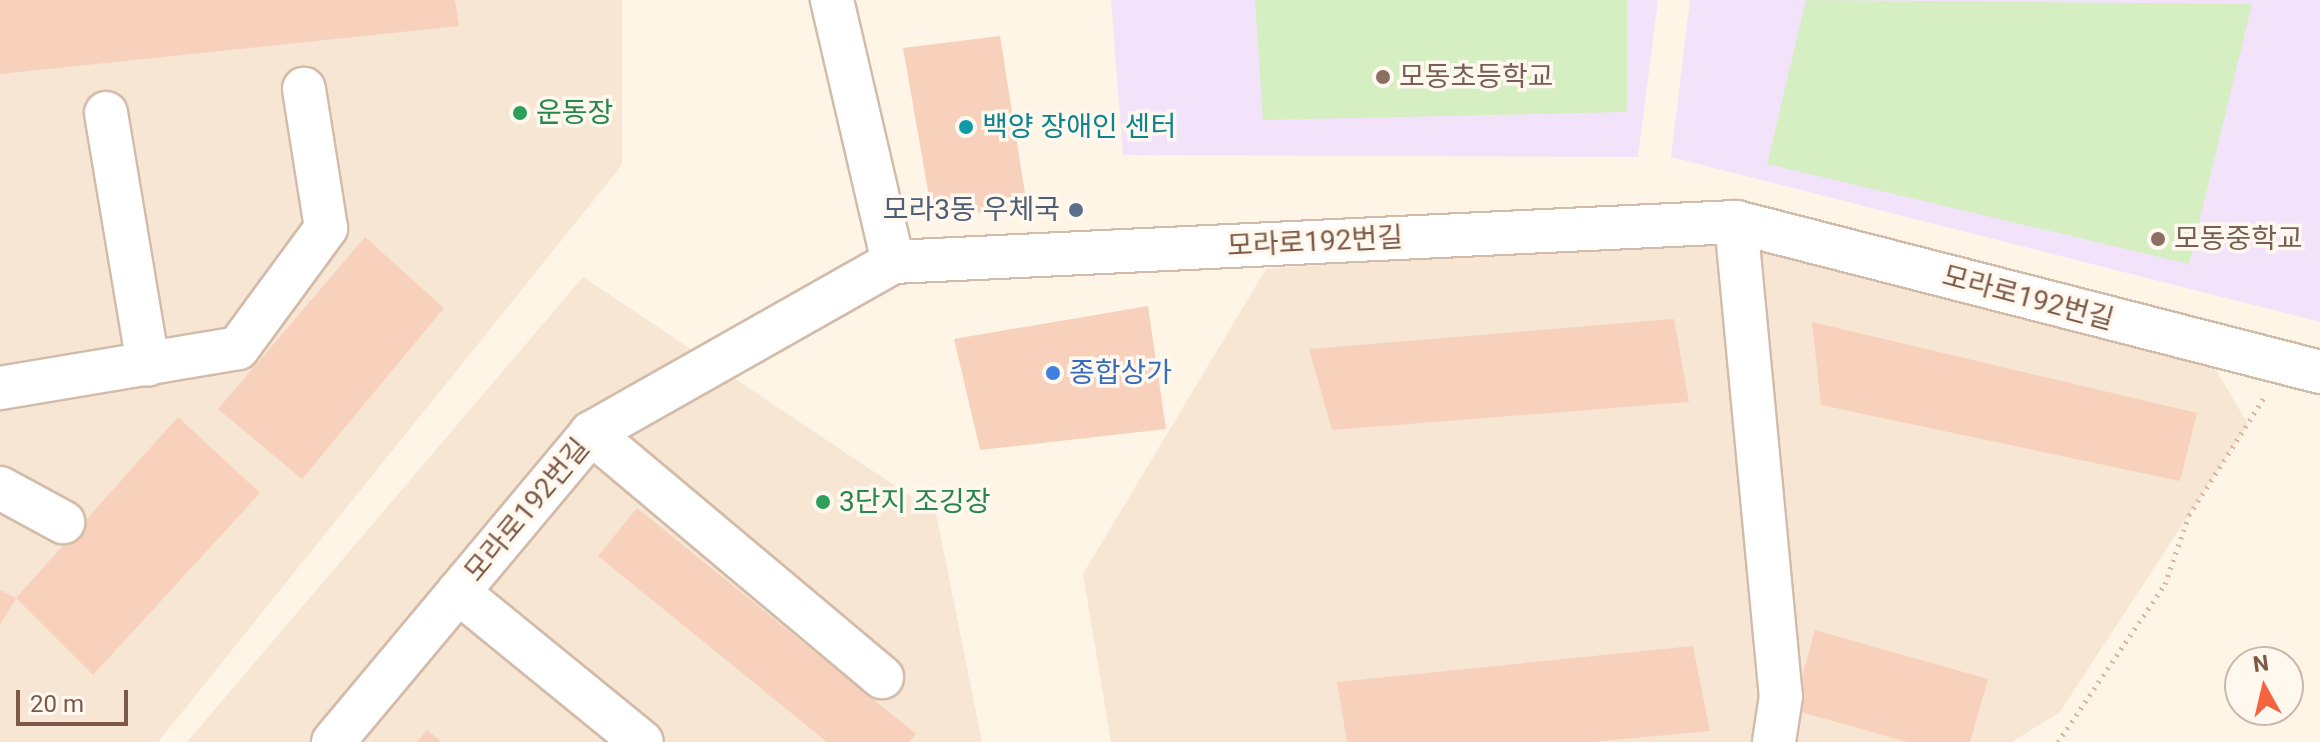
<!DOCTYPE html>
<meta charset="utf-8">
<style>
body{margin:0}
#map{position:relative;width:2320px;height:742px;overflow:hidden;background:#fff5e6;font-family:Roboto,"Noto Sans KR",sans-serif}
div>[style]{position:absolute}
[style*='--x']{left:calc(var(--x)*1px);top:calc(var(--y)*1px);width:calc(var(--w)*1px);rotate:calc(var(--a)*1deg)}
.residential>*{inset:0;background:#f7e6d4}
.education>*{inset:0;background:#f2e3fb}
.green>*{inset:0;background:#d5eec2}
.building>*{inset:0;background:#f7d1bb}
.path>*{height:5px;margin-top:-2.5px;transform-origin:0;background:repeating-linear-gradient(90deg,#ddb49d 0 2px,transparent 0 8px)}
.roads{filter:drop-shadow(2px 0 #d3bbaa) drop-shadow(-2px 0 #d3bbaa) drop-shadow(0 2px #d3bbaa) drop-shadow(0 -2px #d3bbaa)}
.minor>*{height:42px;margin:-21px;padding:0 21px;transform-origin:21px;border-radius:21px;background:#fff}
.dots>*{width:22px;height:22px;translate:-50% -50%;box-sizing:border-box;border:4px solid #fff8ef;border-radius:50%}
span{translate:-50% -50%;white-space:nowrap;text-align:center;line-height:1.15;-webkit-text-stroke:7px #fff8ef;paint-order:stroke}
.education-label{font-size:28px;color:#785e54}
.left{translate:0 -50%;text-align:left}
.leisure-label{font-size:28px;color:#27864d}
.culture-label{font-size:28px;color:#0d838f}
.service-label{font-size:28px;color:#4e5e75}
.right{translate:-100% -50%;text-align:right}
.street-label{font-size:28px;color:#7c5947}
.shop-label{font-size:28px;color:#366cbe}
.north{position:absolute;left:2224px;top:646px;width:80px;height:80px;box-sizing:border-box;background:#fff8ef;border:2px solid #cbb8ac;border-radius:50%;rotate:352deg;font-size:22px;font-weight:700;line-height:32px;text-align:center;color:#7c5947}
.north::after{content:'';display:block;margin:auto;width:28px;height:36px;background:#f5633f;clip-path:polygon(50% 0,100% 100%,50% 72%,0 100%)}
.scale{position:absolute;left:16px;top:690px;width:112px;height:36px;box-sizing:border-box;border:4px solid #7c5947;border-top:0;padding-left:10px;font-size:24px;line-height:28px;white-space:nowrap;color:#7c5947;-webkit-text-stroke:6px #fff8ef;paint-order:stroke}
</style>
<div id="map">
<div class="residential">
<div style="clip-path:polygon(0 0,622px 0,622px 165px,158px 742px,0 742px)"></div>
<div style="clip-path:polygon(1724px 234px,2212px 363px,2248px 424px,2060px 712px,2012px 742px,1111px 742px,1083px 574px,1266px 269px)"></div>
<div style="clip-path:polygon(583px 277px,936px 513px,982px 742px,187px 742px)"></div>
</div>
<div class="education">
<div style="clip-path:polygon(1111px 0,1658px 0,1638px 157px,1123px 155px)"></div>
<div style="clip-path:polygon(1690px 0,2320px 0,2320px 322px,1671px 157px)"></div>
</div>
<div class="green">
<div style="clip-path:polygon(1255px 0,1627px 0,1627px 112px,1263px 120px)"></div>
<div style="clip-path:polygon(1806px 0,2252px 4px,2189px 264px,1767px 164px)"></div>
</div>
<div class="building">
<div style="clip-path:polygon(0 0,455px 0,459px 26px,0 74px)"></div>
<div style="clip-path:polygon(1000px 36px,1027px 206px,933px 219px,903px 48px)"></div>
<div style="clip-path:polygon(365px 237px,444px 308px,302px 479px,218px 409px)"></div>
<div style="clip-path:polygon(1148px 306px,1166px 429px,980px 450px,954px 339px)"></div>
<div style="clip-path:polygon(1674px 319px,1689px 402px,1332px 430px,1309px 349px)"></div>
<div style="clip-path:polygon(1812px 322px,2197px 413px,2180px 481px,1821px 405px)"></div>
<div style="clip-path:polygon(178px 417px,260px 493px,93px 675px,16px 598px)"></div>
<div style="clip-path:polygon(637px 508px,916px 734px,909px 742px,827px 742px,598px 556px)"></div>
<div style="clip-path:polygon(0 590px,16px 598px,0 625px)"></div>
<div style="clip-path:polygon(1815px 630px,1988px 679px,1970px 742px,1908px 742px,1793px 710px)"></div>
<div style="clip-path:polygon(1693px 646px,1710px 731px,1592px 742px,1347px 742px,1337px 682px)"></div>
<div style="clip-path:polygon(427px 730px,442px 742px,417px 742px)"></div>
</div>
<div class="path">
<div style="--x:2058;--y:742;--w:191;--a:-55.9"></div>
<div style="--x:2165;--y:584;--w:73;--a:-70.8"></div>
<div style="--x:2189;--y:515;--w:141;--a:-57.4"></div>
</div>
<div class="roads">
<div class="minor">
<div style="--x:832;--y:0;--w:269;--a:76.9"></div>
<div style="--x:106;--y:113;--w:255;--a:80.5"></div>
<div style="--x:1736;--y:222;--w:603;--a:14.4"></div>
<div style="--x:0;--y:388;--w:241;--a:-9.5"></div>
<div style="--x:238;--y:348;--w:149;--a:-53.7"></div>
<div style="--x:326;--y:228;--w:141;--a:-99"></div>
<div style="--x:591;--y:433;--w:380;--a:40"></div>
<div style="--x:0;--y:488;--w:72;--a:28.4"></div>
<div style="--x:458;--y:592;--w:237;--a:39.2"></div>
<div style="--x:333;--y:742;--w:403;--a:-50.1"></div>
<div style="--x:591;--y:433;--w:347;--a:-29.5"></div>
<div style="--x:893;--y:262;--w:844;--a:-2.72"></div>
<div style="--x:1736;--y:222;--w:476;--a:84.6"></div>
<div style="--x:1781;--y:696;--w:47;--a:98.7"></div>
</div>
</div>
<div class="dots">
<div style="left:1383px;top:77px;background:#8d6e63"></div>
<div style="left:520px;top:113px;background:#2e9e5b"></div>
<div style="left:966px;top:127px;background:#0f9aa8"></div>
<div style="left:1076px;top:210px;background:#5c6f8a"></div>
<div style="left:2158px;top:239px;background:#8d6e63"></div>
<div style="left:1053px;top:373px;background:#3f7fe0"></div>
<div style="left:823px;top:502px;background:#2e9e5b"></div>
</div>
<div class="education-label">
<span class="left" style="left:1399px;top:77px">모동초등학교</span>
<span class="left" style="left:2174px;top:239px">모동중학교</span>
</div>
<div class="leisure-label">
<span class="left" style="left:536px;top:113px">운동장</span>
<span class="left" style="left:839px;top:502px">3단지 조깅장</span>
</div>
<div class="culture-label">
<span class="left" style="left:982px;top:127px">백양 장애인 센터</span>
</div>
<div class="service-label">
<span class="right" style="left:1060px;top:210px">모라3동 우체국</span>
</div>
<div class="street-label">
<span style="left:1315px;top:242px;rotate:-3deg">모라로192번길</span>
<span style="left:2028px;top:298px;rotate:15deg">모라로192번길</span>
<span style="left:527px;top:510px;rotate:-50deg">모라로192번길</span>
</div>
<div class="shop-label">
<span class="left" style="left:1069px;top:373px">종합상가</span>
</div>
<div class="north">N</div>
<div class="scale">20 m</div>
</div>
